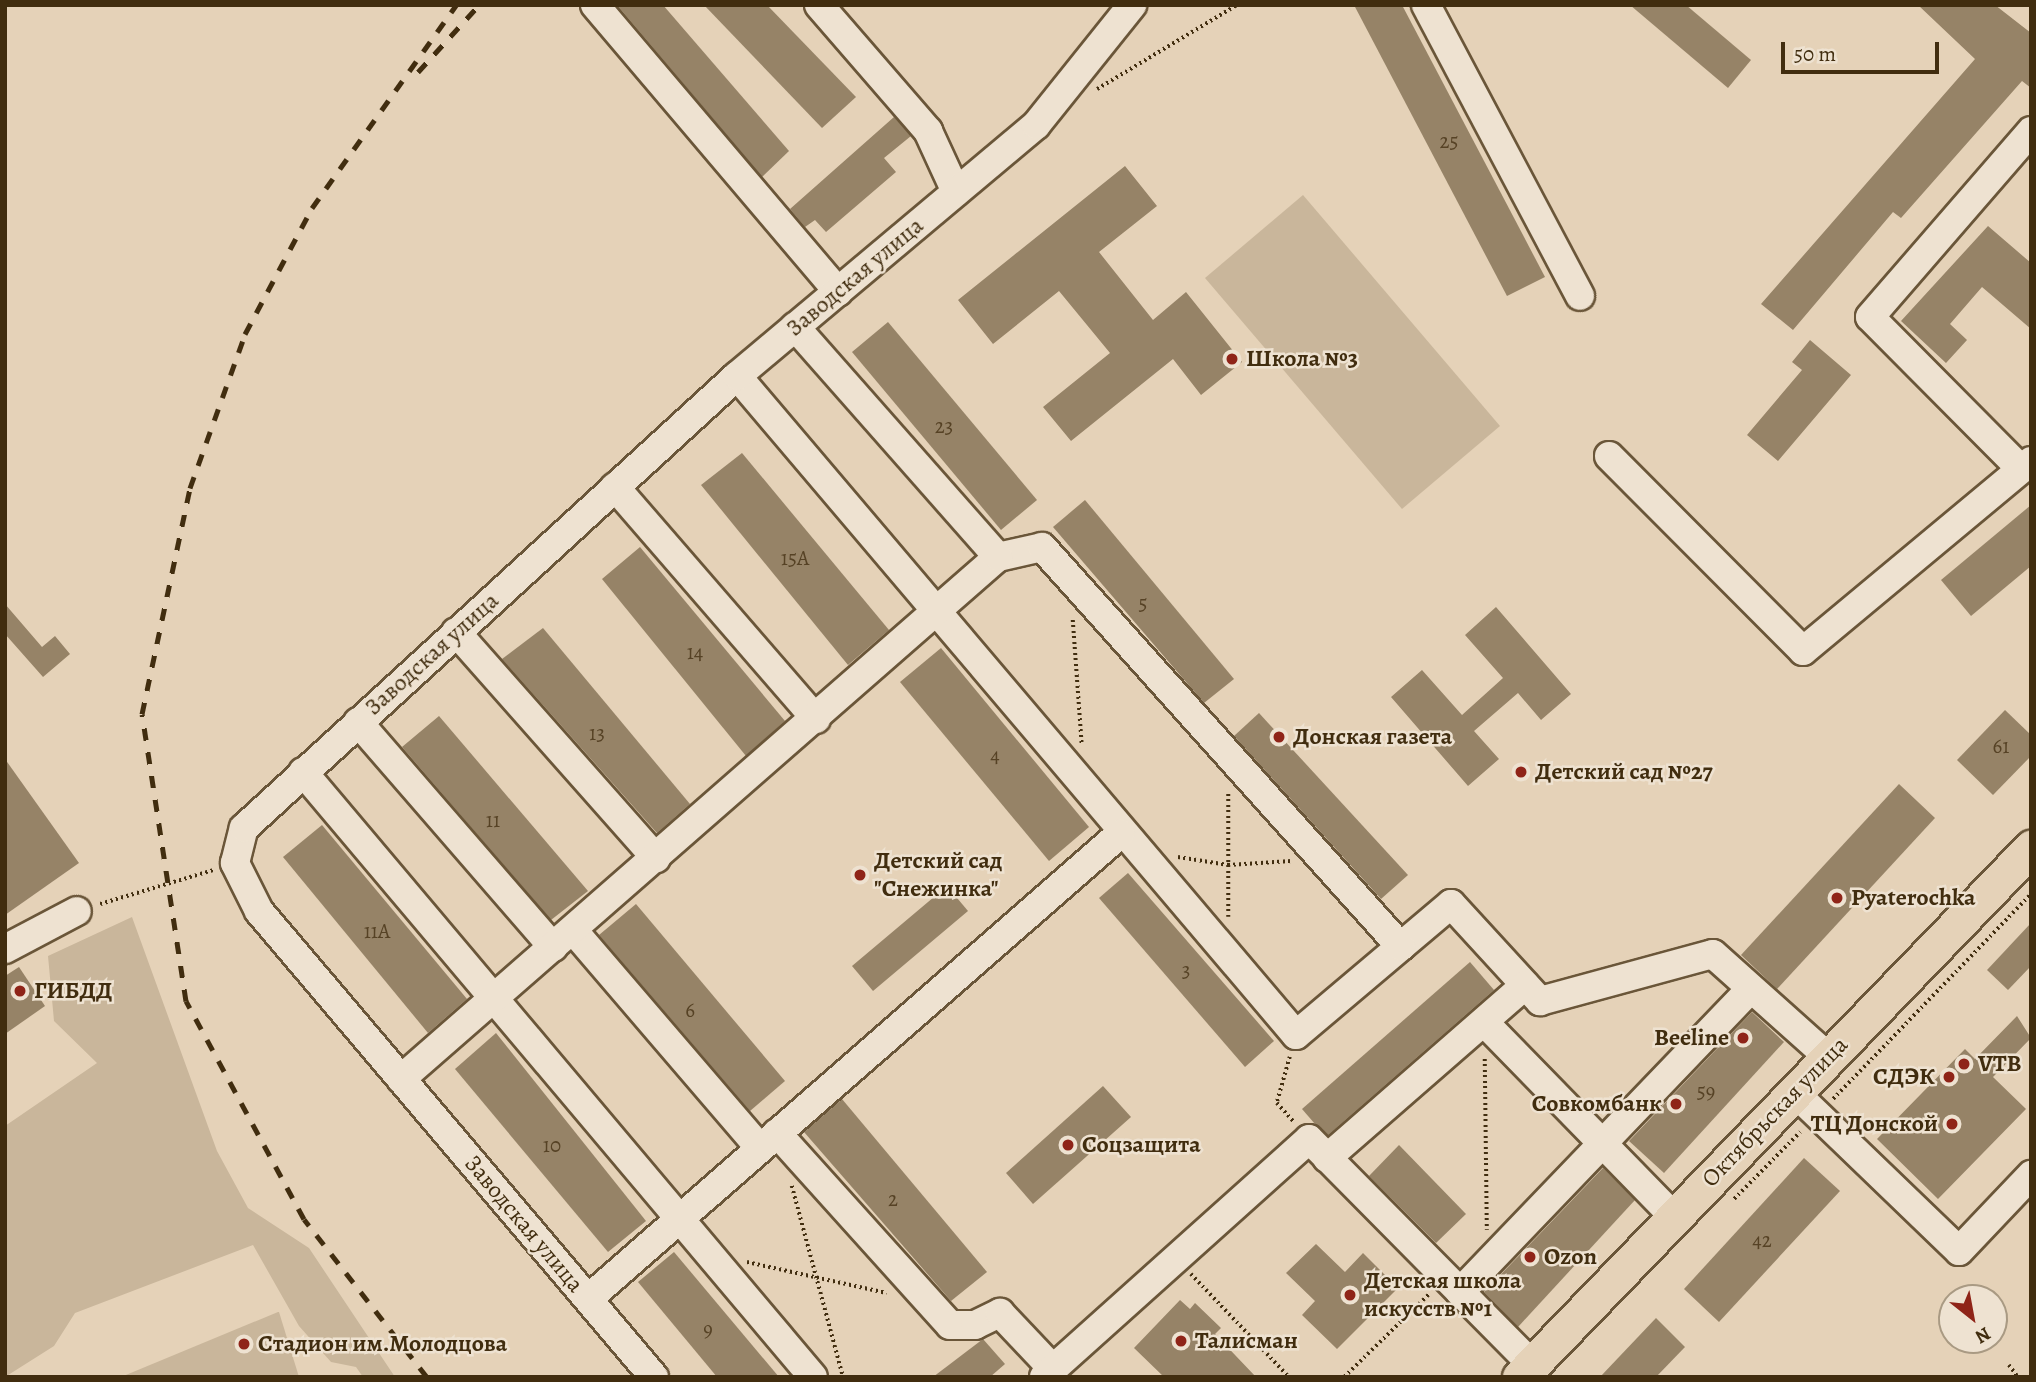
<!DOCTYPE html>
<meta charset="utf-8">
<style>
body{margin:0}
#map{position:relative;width:2036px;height:1382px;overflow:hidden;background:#e5d2b8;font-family:Alegreya,serif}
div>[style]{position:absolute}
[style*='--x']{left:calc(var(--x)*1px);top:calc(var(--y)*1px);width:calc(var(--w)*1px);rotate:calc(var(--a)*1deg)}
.green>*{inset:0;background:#c9b69b}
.building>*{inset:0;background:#968367}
.path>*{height:3.5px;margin-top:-1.75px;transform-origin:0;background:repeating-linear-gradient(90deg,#412d0f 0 2px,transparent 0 5.5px)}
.roads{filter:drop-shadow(2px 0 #6a5639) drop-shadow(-2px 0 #6a5639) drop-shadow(0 2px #6a5639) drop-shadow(0 -2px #6a5639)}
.minor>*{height:28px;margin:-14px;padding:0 14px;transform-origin:14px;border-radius:14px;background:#eee2d1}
.major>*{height:35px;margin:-17.5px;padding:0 17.5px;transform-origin:17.5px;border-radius:17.5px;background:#e5d2b8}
.rail>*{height:5px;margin-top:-2.5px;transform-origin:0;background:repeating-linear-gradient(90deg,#412d0f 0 12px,transparent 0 24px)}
.dots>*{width:19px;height:19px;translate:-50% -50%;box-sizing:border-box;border:4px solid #eee2d1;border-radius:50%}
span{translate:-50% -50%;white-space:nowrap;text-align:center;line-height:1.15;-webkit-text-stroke:5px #eee2d1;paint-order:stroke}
.number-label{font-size:21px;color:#564225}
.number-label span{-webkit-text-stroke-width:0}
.street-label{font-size:24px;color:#412d0f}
.poi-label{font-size:24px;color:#412d0f;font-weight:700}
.left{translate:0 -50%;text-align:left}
.right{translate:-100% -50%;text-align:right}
.frame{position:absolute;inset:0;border:7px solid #412d0f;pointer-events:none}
.north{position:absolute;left:1938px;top:1284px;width:70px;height:70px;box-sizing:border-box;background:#eee2d1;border:2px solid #a99a83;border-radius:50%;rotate:149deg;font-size:19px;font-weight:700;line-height:28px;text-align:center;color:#412d0f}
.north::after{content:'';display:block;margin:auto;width:24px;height:32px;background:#8f2418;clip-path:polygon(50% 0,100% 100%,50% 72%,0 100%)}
.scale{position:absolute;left:1781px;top:42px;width:158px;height:32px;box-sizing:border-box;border:4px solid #412d0f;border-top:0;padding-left:9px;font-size:21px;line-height:24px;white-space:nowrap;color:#412d0f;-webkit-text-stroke:5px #eee2d1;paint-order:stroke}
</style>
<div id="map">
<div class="green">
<div style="clip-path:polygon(1303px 195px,1500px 426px,1402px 509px,1205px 278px)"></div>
<div style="clip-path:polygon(132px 917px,217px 1151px,248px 1208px,309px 1248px,395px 1377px,363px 1377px,356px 1367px,331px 1362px,299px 1326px,253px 1245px,75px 1313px,54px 1346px,5px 1377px,5px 1126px,97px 1063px,54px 1021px,48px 956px)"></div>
<div style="clip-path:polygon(279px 1312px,299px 1377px,121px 1377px,278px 1312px)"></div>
</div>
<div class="building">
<div style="clip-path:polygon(617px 5px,663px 5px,789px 151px,762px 177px)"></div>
<div style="clip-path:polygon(704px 5px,767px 5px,856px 97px,822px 128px)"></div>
<div style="clip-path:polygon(1354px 5px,1402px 5px,1545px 277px,1507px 296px)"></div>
<div style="clip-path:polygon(1630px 5px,1686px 5px,1751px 60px,1728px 88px)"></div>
<div style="clip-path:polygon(1918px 5px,1995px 5px,2031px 33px,2031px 88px,2022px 81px,1901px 218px,1893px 212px,1793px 330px,1761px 304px,1975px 59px)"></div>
<div style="clip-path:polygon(894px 117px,911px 136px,884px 158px,896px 172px,826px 232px,815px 220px,805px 227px,790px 209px)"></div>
<div style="clip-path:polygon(1125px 166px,1157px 206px,1099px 252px,1153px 320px,1186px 292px,1242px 362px,1201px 395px,1173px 359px,1071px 441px,1043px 407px,1110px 353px,1059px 291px,993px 344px,958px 300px)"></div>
<div style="clip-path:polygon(1988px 226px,2031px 263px,2031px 329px,1982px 287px,1950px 324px,1967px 340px,1946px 363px,1901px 321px)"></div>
<div style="clip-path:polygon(888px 322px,1037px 500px,1001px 530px,852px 352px)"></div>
<div style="clip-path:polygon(1810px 340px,1851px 375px,1778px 461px,1747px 435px,1802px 370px,1792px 362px)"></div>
<div style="clip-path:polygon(742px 453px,889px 630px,848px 665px,701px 485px)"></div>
<div style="clip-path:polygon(1085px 500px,1234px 679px,1204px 703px,1053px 527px)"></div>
<div style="clip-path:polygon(2031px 505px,2031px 566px,1971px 616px,1941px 580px)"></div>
<div style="clip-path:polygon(640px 547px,785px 721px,746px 756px,602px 579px)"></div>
<div style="clip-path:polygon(5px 604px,42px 647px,55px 636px,70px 654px,43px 677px,5px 634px)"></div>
<div style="clip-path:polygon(1496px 607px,1571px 694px,1541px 720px,1518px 693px,1474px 731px,1499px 759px,1468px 786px,1391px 697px,1422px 670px,1462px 715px,1503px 678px,1465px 635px)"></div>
<div style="clip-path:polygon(543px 628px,690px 804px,657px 833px,502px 659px)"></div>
<div style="clip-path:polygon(941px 648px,1089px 827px,1049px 861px,900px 682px)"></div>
<div style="clip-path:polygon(2005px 710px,2031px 735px,2031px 756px,1993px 795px,1957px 760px)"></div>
<div style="clip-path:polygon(1259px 713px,1408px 875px,1381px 899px,1234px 736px)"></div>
<div style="clip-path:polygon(439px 716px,588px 891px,551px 920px,402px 747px)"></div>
<div style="clip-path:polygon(5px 759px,79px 863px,5px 915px)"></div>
<div style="clip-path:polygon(1899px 784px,1935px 818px,1777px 989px,1741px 955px)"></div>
<div style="clip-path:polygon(322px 825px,467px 999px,428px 1033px,283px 857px)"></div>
<div style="clip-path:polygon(1128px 873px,1274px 1041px,1245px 1067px,1099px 898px)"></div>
<div style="clip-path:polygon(947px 886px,968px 911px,873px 991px,852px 966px)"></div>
<div style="clip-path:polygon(636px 904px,785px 1081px,750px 1111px,599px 935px)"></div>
<div style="clip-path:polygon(2031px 923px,2031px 966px,2008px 990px,1987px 970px)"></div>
<div style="clip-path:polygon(1470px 962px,1494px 990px,1328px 1135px,1315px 1124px,1302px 1109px)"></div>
<div style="clip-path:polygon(19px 967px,45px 1006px,5px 1034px,5px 976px)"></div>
<div style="clip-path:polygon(1752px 1012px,1784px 1042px,1664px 1173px,1629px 1141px)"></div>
<div style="clip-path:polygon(2017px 1016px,2031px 1038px,1993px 1077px,2026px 1109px,1938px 1199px,1877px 1139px,1965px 1049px,1975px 1059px)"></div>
<div style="clip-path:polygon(496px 1033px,646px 1221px,608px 1252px,455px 1069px)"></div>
<div style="clip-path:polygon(1103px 1086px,1131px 1117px,1033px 1204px,1006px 1173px)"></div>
<div style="clip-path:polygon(842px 1099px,987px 1272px,951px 1301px,804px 1132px)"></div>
<div style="clip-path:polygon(1399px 1145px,1466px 1214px,1436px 1243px,1369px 1176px)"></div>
<div style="clip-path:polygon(1804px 1158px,1840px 1191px,1719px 1322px,1684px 1289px)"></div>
<div style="clip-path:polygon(1603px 1168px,1635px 1200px,1518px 1327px,1484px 1292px)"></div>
<div style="clip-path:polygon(1316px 1244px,1345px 1272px,1363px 1253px,1398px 1288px,1337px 1349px,1302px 1315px,1315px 1301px,1286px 1273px)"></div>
<div style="clip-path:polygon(674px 1252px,779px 1377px,717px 1377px,638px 1282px)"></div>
<div style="clip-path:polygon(1180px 1300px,1190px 1309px,1195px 1303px,1221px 1328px,1215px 1334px,1256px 1377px,1164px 1377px,1134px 1348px)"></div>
<div style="clip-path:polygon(1656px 1318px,1685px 1347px,1656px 1377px,1600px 1377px)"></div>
<div style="clip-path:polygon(983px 1339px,1005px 1364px,990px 1377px,933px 1377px)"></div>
</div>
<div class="path">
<div style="--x:1097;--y:89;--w:163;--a:-31"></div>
<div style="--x:1073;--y:620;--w:125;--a:85.9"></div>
<div style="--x:1178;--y:857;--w:51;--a:9.1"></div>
<div style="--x:1228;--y:865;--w:64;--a:-3.6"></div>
<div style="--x:100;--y:904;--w:118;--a:-16.7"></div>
<div style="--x:1228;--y:917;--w:125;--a:-90"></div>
<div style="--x:1290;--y:1057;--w:48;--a:105.8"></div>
<div style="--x:1277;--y:1103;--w:25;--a:48"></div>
<div style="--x:1485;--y:1059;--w:171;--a:89.3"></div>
<div style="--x:1833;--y:1099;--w:285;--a:-46"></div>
<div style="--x:792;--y:1186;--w:198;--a:75"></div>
<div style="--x:1734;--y:1199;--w:94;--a:-45.4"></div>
<div style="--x:747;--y:1262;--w:143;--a:12.5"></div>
<div style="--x:1191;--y:1274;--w:142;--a:46.4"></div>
<div style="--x:2009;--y:1365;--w:15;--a:53"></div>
<div style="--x:1344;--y:1377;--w:119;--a:-44.3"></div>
</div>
<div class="roads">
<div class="minor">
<div style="--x:595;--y:5;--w:376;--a:49.7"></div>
<div style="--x:819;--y:5;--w:167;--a:49.1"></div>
<div style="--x:928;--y:131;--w:67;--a:65.3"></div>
<div style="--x:1426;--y:5;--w:329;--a:62.1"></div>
<div style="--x:737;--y:376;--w:864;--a:49.69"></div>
<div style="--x:1296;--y:1035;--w:203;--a:-40.2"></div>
<div style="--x:1451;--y:904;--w:132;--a:47.5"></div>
<div style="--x:1540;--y:1001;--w:179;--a:-15.2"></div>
<div style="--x:1713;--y:954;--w:154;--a:41.8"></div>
<div style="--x:1609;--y:456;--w:275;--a:45.1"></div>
<div style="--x:1803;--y:651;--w:297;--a:-39.8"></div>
<div style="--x:2021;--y:469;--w:214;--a:-134.8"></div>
<div style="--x:1870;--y:317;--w:246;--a:-49.1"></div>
<div style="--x:615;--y:487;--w:307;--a:49.1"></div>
<div style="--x:998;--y:557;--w:45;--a:-12.8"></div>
<div style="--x:1042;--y:547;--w:537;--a:48.09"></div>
<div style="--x:456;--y:632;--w:302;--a:48.5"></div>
<div style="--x:358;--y:722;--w:298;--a:49.1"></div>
<div style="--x:303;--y:772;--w:791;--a:49.87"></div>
<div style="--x:573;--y:930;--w:287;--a:49.4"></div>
<div style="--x:5;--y:949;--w:81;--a:-27.8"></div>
<div style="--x:1484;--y:1022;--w:272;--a:45.7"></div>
<div style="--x:401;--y:1079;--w:793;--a:-41.17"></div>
<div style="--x:998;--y:557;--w:307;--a:-131.4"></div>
<div style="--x:1794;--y:1092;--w:229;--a:43.9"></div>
<div style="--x:1959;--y:1251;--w:105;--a:-46.5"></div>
<div style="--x:777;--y:1133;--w:258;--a:48"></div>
<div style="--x:950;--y:1325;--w:25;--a:0"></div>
<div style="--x:975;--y:1325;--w:28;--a:-26"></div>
<div style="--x:1000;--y:1313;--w:77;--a:46.6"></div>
<div style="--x:1327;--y:1158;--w:263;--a:-41.1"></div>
<div style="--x:1460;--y:1292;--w:420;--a:-46.2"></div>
<div style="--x:588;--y:1299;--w:707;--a:-41.16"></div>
<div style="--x:654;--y:1377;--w:611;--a:-130.29"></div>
<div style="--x:259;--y:911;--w:54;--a:-116.6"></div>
<div style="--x:235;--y:863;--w:36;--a:-76"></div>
<div style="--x:244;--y:828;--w:669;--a:-42.52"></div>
<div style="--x:737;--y:376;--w:390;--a:-40"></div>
<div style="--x:1036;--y:125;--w:154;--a:-51.3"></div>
<div style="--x:1044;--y:1377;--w:356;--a:-41.9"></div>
<div style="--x:1309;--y:1139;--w:317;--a:45.3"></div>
</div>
<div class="major">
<div style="--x:1520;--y:1377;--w:736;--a:-45.99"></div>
</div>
</div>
<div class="rail">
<div style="--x:418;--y:72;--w:91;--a:-47.7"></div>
<div style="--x:427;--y:1377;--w:200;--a:-127.9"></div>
<div style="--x:304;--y:1219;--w:248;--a:-118.4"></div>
<div style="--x:186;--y:1001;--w:290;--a:-98.7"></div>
<div style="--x:142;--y:714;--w:231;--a:-78"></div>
<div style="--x:190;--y:488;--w:164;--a:-70.3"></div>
<div style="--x:245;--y:334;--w:143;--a:-62"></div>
<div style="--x:312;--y:208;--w:249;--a:-54.6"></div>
</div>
<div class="dots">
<div style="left:1232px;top:359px;background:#8f2418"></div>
<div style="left:1279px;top:737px;background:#8f2418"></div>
<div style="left:1521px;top:772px;background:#8f2418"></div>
<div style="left:860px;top:875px;background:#8f2418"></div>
<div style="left:1837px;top:898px;background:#8f2418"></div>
<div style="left:20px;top:991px;background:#8f2418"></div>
<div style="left:1743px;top:1038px;background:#8f2418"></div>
<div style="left:1964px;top:1064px;background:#8f2418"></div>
<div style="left:1949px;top:1077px;background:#8f2418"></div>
<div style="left:1676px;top:1104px;background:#8f2418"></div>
<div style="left:1952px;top:1124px;background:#8f2418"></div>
<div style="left:1068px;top:1145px;background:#8f2418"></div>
<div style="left:1530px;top:1257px;background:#8f2418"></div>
<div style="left:1350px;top:1295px;background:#8f2418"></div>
<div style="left:1181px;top:1341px;background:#8f2418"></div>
<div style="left:244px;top:1344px;background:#8f2418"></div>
</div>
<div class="number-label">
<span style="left:1449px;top:141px">25</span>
<span style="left:944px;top:426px">23</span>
<span style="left:795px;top:558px">15А</span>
<span style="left:1143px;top:603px">5</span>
<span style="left:695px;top:652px">14</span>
<span style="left:597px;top:733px">13</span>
<span style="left:2001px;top:746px">61</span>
<span style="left:995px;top:755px">4</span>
<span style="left:493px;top:820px">11</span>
<span style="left:377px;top:931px">11А</span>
<span style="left:1186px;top:970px">3</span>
<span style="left:690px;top:1010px">6</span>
<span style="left:1706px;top:1091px">59</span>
<span style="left:552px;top:1145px">10</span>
<span style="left:893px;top:1199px">2</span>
<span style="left:1762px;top:1240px">42</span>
<span style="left:708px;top:1329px">9</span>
</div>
<div class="street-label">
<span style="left:855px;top:277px;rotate:-40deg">Заводская улица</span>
<span style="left:432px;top:654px;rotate:-42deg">Заводская улица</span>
<span style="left:1775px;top:1112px;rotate:-46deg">Октябрьская улица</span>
<span style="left:524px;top:1224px;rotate:50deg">Заводская улица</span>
</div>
<div class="poi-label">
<span class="left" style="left:1246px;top:359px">Школа №3</span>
<span class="left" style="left:1293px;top:737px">Донская газета</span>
<span class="left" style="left:1535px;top:772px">Детский сад №27</span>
<span class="left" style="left:874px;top:875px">Детский сад<br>"Снежинка"</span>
<span class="left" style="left:1851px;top:898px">Pyaterochka</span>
<span class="left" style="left:34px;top:991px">ГИБДД</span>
<span class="right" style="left:1729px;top:1038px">Beeline</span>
<span class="left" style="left:1978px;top:1064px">VTB</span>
<span class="right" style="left:1935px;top:1077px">СДЭК</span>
<span class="right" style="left:1662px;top:1104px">Совкомбанк</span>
<span class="right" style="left:1938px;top:1124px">ТЦ Донской</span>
<span class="left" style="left:1082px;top:1145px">Соцзащита</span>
<span class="left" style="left:1544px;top:1257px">Ozon</span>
<span class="left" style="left:1364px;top:1295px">Детская школа<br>искусств №1</span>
<span class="left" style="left:1195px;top:1341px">Талисман</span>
<span class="left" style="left:258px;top:1344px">Стадион им.Молодцова</span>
</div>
<div class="frame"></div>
<div class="north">N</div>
<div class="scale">50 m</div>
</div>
